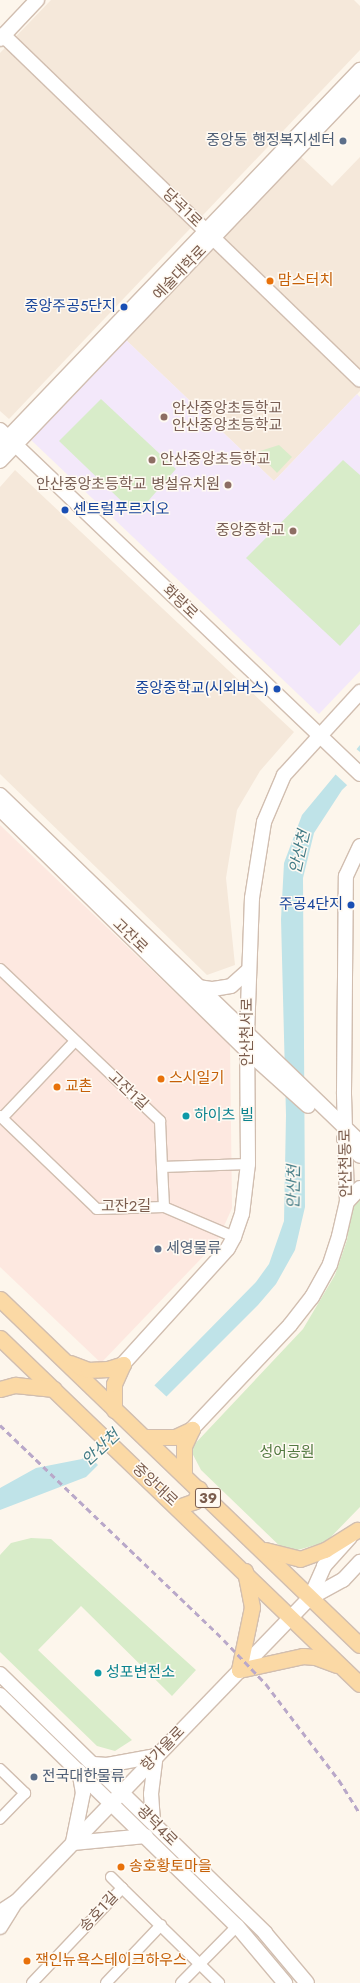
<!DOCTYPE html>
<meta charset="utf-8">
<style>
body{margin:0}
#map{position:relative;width:360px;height:1983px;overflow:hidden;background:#fdf6ec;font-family:Jost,"Noto Sans KR",sans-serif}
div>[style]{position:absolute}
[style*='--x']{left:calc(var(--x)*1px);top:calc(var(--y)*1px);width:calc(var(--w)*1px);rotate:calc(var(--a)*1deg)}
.residential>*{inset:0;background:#f5e8da}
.commercial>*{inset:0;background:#fde8e0}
.education>*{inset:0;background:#f3e8fa}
.green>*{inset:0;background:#d8ecc9}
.water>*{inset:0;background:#bfe3e8}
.pier>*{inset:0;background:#fdf6ec}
.roads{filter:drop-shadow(1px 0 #d1beb0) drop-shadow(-1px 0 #d1beb0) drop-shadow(0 1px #d1beb0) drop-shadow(0 -1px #d1beb0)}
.street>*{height:10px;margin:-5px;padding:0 5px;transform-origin:5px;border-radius:5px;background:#fff}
.secondary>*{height:14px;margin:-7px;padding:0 7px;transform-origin:7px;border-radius:7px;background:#fff}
.primary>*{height:15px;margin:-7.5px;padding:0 7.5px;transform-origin:7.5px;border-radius:7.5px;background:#fbd9a5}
.rail>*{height:2.5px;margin-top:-1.25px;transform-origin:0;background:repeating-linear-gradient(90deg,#b9a8c9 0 6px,transparent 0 10px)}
.dots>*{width:11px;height:11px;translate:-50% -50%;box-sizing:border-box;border:2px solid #fffaf3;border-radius:50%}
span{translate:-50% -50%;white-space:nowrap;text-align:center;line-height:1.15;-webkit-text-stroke:3px #fffaf3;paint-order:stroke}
.shield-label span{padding:1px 3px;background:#fffaf3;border:1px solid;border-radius:3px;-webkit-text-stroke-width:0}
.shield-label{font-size:14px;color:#7a5c4d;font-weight:700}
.service-label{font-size:15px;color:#4e5e75}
.right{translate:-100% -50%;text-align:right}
.left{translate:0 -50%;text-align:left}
.street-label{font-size:15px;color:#7a5c4d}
.food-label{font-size:15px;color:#c56008}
.transit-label{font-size:15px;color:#164399}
.education-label{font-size:15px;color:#785e54}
.culture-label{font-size:15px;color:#0d838f}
.park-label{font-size:15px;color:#537a41}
.water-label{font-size:16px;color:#437c86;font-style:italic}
</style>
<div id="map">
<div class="residential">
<div style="clip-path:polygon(51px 0,354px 0,360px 6px,360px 50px,9px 419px,0 411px,0 53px)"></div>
<div style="clip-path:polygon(300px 156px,332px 186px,360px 157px,360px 391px,274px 481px,125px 339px)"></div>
<div style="clip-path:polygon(15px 470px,294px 732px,260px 771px,237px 810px,226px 878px,235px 965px,207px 975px,0 774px,0 487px)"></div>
</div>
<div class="commercial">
<div style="clip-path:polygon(0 825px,230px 1045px,232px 1208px,217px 1242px,101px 1363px,0 1267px)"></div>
</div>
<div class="education">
<div style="clip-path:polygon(125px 339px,274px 481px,357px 394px,360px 397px,360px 671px,319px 714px,30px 439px)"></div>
</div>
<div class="green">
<div style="clip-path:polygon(101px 399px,176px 469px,136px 515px,59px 441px)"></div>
<div style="clip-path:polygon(279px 445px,292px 457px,277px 473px,257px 452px)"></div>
<div style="clip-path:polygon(343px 460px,360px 475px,360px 624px,340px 646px,246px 558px)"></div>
<div style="clip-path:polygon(360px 1194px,360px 1507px,326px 1542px,287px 1553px,201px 1470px,190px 1449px,303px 1329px,335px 1275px,347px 1240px,352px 1202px)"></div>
<div style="clip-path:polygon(31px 1538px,51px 1539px,196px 1670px,172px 1696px,81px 1606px,38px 1650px,132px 1740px,115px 1751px,97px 1746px,0 1652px,0 1555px,11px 1543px)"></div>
</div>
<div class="water">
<div style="clip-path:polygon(360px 745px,360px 773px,342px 790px,314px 833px,303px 878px,305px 1207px,295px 1250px,276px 1284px,258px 1305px,86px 1477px,0 1510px,0 1488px,36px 1468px,82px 1459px,256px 1282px,269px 1264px,284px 1221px,286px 1115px,281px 919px,284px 863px,302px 815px)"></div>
</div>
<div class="pier">
<div style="clip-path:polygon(355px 748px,360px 752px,360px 776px,348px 786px,334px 773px)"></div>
<div style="clip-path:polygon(154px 1385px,168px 1398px,100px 1467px,86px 1453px)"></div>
</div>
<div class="roads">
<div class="street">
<div style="--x:0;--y:969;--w:221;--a:43.5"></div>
<div style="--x:160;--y:1121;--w:46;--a:87.5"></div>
<div style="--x:162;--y:1167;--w:86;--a:-2"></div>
<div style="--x:0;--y:1116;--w:134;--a:43.8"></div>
<div style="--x:97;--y:1209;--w:67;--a:-1.7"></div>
<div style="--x:164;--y:1207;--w:76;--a:23.2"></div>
<div style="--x:2;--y:1118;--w:106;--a:-46.5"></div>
<div style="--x:162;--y:1167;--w:40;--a:87.1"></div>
<div style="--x:0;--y:1769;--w:35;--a:44"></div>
<div style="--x:25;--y:1793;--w:36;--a:134"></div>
<div style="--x:111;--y:1877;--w:16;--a:45"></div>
<div style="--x:32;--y:1983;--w:131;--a:-46.5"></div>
<div style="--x:122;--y:1888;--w:136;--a:44.4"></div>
<div style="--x:106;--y:1983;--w:80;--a:-46.5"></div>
<div style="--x:181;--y:1983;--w:80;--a:-45.5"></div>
</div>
<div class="secondary">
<div style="--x:3;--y:35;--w:496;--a:44"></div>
<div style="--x:0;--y:39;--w:54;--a:-46.5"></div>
<div style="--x:0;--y:430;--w:498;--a:43.7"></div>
<div style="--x:0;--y:446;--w:521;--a:-46.25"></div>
<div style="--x:0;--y:461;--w:521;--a:-46.32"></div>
<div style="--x:0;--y:795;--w:500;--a:43.95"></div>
<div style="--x:0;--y:809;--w:346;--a:44.4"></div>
<div style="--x:247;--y:1051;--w:82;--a:42"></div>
<div style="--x:198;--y:987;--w:15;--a:8"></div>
<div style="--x:213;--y:989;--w:18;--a:-9"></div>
<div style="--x:231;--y:986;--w:24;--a:-42"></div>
<div style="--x:344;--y:1139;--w:23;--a:47"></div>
<div style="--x:347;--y:1202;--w:19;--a:-47"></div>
<div style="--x:123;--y:1364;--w:156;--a:-47.8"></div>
<div style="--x:228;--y:1248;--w:13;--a:-61"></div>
<div style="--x:234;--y:1237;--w:24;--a:-71"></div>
<div style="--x:242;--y:1214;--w:50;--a:-83.2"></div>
<div style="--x:248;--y:1164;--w:130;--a:-90.4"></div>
<div style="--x:247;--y:1034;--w:136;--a:-87.9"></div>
<div style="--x:252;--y:898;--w:77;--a:-81"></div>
<div style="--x:264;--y:822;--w:51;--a:-66.9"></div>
<div style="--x:284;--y:775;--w:113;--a:-47.5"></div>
<div style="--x:192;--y:1429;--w:143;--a:-46.7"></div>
<div style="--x:290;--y:1325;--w:36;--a:-52"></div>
<div style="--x:312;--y:1297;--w:38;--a:-61"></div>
<div style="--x:330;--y:1264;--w:29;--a:-72"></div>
<div style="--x:339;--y:1236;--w:35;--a:-77"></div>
<div style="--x:347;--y:1202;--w:110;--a:-91.6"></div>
<div style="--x:344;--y:1092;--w:216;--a:-89.5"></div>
<div style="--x:346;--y:876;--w:33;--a:-65"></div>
<div style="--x:310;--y:1598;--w:35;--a:-66"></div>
<div style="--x:324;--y:1566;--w:39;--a:-48"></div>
<div style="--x:0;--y:1674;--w:371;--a:44.3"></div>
<div style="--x:265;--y:1933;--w:65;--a:50"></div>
<div style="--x:0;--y:1695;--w:331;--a:44.3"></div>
<div style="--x:237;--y:1926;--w:75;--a:49.9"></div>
<div style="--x:93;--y:1764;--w:14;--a:4"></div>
<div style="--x:107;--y:1765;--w:50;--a:-10.4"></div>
<div style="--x:153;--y:1822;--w:28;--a:-94"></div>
<div style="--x:151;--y:1794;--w:38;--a:-83"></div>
<div style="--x:73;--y:1842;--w:50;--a:-78.5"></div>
<div style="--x:83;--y:1793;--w:22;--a:-100"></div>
<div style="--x:73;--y:1843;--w:73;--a:-5.5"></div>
<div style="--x:0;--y:1912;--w:20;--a:-33"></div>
<div style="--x:17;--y:1901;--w:421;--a:-46"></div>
<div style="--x:310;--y:1598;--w:38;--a:-29"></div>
<div style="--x:343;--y:1580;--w:25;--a:-47"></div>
<div style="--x:0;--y:1927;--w:26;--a:-58"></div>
</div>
<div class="primary">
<div style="--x:0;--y:1299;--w:499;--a:43.9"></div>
<div style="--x:0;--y:1338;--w:499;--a:43.9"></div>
<div style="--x:70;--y:1363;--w:19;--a:21"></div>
<div style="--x:88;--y:1370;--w:20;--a:-3"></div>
<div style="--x:108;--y:1369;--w:16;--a:-18"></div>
<div style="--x:0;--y:1389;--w:16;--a:-15"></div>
<div style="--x:15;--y:1385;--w:39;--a:6"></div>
<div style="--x:114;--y:1410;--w:26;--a:-90"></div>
<div style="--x:114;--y:1384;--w:22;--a:-66"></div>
<div style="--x:145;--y:1437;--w:30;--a:0"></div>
<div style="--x:175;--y:1437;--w:19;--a:-25"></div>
<div style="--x:184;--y:1476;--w:30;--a:-90"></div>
<div style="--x:184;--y:1446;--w:19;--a:-65"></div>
<div style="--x:178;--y:1507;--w:18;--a:-19"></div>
<div style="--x:195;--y:1501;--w:13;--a:-72"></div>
<div style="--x:265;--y:1550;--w:36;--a:14"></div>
<div style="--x:300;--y:1559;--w:27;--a:-20"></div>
<div style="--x:325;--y:1550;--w:38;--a:-32"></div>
<div style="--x:245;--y:1571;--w:37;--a:79"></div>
<div style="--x:252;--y:1607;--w:64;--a:101.7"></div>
<div style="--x:239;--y:1670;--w:66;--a:-12.3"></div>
<div style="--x:303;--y:1656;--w:12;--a:5"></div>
<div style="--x:315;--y:1657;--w:23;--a:20"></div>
</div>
</div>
<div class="rail">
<div style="--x:0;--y:1425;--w:310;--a:43.8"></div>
<div style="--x:224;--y:1640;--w:61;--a:46.3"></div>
<div style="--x:266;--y:1684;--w:121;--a:52.8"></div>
<div style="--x:339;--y:1780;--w:40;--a:58"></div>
</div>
<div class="dots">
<div style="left:343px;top:141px;background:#5c6f8a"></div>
<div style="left:270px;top:281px;background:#e8710a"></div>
<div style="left:124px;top:307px;background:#1a4fb4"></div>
<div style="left:164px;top:417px;background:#8d6e63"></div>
<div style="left:152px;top:460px;background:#8d6e63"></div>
<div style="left:228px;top:485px;background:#8d6e63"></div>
<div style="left:65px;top:510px;background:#1a4fb4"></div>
<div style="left:293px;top:531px;background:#8d6e63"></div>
<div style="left:277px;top:689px;background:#1a4fb4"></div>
<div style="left:351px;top:905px;background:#1a4fb4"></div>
<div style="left:161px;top:1079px;background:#e8710a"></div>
<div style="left:57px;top:1087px;background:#e8710a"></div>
<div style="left:186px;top:1116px;background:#0f9aa8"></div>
<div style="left:158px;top:1249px;background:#5c6f8a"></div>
<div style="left:98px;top:1673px;background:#0f9aa8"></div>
<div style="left:34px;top:1777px;background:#5c6f8a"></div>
<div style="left:121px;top:1867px;background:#e8710a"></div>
<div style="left:27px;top:1961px;background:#e8710a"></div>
</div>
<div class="shield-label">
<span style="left:208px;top:1498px">39</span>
</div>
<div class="service-label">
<span class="right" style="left:335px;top:141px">중앙동 행정복지센터</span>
<span class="left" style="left:166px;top:1249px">세영물류</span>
<span class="left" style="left:42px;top:1777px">전국대한물류</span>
</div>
<div class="street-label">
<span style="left:182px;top:208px;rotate:44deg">당곡1로</span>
<span style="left:180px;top:273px;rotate:-46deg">예술대학로</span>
<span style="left:180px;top:602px;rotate:44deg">화랑로</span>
<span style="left:130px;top:936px;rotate:44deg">고잔로</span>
<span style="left:248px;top:1032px;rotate:-90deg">안산천서로</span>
<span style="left:128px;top:1091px;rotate:43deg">고잔1길</span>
<span style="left:346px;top:1163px;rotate:-91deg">안산천동로</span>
<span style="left:126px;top:1207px">고잔2길</span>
<span style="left:155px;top:1485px;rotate:43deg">중앙대로</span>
<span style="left:163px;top:1749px;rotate:-46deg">항가울로</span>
<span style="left:157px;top:1826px;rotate:45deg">광덕4로</span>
<span style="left:99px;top:1912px;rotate:-47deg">송호1길</span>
</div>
<div class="food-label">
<span class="left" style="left:278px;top:281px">맘스터치</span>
<span class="left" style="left:169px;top:1079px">스시일기</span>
<span class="left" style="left:65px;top:1087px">교촌</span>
<span class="left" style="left:129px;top:1867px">송호황토마을</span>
<span class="left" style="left:35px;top:1961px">잭인뉴욕스테이크하우스</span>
</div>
<div class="transit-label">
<span class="right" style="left:116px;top:307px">중앙주공5단지</span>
<span class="left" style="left:73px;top:510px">센트럴푸르지오</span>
<span class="right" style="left:269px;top:689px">중앙중학교(시외버스)</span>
<span class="right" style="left:343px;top:905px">주공4단지</span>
</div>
<div class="education-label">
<span class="left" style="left:172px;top:417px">안산중앙초등학교<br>안산중앙초등학교</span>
<span class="left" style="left:160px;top:460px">안산중앙초등학교</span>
<span class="right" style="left:220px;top:485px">안산중앙초등학교 병설유치원</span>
<span class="right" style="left:285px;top:531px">중앙중학교</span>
</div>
<div class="culture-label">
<span class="left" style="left:194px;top:1116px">하이츠 빌</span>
<span class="left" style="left:106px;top:1673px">성포변전소</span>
</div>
<div class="park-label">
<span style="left:287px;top:1453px">성어공원</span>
</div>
<div class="water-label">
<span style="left:300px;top:852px;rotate:-77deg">안산천</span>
<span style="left:294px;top:1187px;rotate:-89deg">안산천</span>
<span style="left:101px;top:1448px;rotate:-43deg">안산천</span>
</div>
</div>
